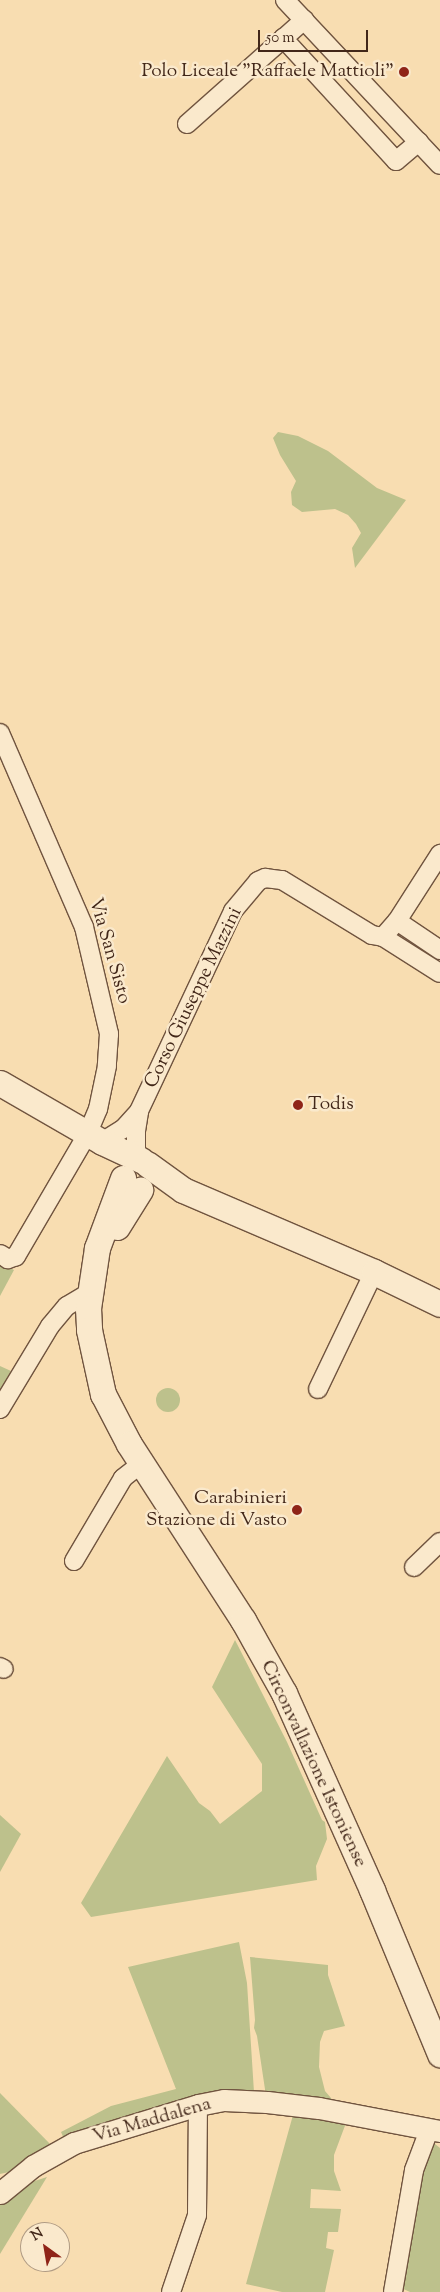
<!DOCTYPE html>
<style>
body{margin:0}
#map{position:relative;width:440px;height:2292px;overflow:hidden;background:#f8ddb1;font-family:"Sorts Mill Goudy",serif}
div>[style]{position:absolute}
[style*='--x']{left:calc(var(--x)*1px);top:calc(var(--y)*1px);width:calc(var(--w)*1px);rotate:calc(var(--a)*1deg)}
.green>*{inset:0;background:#bdc18c}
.round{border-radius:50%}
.roads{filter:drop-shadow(1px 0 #70543f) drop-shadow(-1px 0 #70543f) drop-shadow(0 1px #70543f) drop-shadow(0 -1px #70543f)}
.minor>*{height:18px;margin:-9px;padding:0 9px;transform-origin:9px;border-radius:9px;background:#fae9cc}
.tertiary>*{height:21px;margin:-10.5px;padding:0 10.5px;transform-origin:10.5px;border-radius:10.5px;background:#fae9cc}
.secondary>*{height:25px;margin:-12.5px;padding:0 12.5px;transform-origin:12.5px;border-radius:12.5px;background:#fae9cc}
.dots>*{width:14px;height:14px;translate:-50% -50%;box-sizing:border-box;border:2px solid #fae9cc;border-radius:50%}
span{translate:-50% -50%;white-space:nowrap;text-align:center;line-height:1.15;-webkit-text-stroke:5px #fae9cc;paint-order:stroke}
.poi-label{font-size:19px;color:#422719}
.right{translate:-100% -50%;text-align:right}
.left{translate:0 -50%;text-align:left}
.street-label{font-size:19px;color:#422719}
.north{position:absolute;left:20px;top:2222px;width:50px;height:50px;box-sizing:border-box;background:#fae9cc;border:1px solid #b09b84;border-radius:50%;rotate:328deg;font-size:14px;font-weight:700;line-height:20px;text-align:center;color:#422719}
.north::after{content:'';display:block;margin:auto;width:18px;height:22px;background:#8f2418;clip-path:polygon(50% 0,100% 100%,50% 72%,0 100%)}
.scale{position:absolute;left:258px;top:30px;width:110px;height:22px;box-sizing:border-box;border:2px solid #422719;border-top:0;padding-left:6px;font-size:15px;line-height:18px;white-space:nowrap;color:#422719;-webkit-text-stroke:4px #fae9cc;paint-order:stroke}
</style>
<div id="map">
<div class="green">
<div style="clip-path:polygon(278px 432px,298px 436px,328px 451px,377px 488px,406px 500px,355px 568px,352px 548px,361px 533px,356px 524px,348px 515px,335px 509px,302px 512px,292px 505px,291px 492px,296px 481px,280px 455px,273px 438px)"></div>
<div style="clip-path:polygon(0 1263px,14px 1270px,0 1296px)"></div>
<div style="clip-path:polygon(0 1366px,11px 1371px,0 1390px)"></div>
<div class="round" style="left:156px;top:1388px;width:24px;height:24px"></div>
<div style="clip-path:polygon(235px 1640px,287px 1742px,322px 1820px,325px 1822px,327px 1839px,316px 1866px,317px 1880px,91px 1917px,81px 1903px,167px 1756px,199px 1803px,210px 1811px,220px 1824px,262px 1791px,262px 1764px,212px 1687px)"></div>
<div style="clip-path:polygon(0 1815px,21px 1834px,0 1872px)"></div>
<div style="clip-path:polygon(239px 1942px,247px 1983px,254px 2092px,65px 2141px,61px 2132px,111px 2106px,176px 2089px,128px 1967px)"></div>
<div style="clip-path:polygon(250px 1957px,328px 1965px,328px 1975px,345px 2026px,324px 2031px,320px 2042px,319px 2067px,325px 2091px,331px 2098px,333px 2105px,266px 2096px,257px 2036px,254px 2028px,255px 2020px)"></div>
<div style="clip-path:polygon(0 2093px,53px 2147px,18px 2170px,0 2174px)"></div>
<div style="clip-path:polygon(293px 2115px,346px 2123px,334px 2155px,334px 2171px,341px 2191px,311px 2189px,310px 2208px,341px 2209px,338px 2232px,328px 2232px,326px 2248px,334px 2250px,325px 2292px,282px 2292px,246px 2284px)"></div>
<div style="clip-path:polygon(435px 2144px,440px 2148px,440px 2292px,410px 2292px,399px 2287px,426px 2151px)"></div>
<div style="clip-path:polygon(47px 2177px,0 2254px,0 2197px,7px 2190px)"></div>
</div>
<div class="roads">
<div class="minor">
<div style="--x:285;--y:0;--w:226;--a:46.8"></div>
<div style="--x:283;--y:38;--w:167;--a:47.4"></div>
<div style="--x:396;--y:161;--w:30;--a:-40"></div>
<div style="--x:187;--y:124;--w:157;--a:-41.6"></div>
<div style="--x:0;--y:733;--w:211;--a:66.6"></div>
<div style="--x:84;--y:927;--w:110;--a:76.8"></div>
<div style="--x:109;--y:1034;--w:32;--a:94"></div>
<div style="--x:107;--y:1066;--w:44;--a:101.8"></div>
<div style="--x:98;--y:1109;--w:26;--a:113"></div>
<div style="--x:88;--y:1133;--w:143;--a:120.3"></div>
<div style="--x:16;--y:1256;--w:9;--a:159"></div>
<div style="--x:8;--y:1259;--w:9;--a:-148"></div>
<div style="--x:397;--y:921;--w:52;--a:34"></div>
<div style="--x:383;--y:937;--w:21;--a:-49"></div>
<div style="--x:397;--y:921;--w:80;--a:-57.3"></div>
<div style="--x:139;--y:1112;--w:20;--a:99"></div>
<div style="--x:136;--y:1132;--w:18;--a:90"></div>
<div style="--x:136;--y:1150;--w:11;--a:63"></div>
<div style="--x:102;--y:1142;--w:25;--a:-32"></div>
<div style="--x:123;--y:1129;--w:24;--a:-48"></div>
<div style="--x:139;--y:1111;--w:221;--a:-64.8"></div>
<div style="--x:233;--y:911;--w:39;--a:-50"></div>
<div style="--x:258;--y:881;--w:8;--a:-23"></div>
<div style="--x:265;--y:878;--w:17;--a:7"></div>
<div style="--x:282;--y:880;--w:105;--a:31.4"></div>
<div style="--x:372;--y:935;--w:11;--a:10"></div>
<div style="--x:383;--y:937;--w:67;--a:32.3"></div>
<div style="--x:318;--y:1389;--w:130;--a:-64.4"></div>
<div style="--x:0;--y:1409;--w:97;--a:-58.9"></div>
<div style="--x:50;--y:1326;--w:26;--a:-50"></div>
<div style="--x:67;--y:1306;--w:27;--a:-31"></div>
<div style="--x:74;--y:1561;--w:96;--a:-59.4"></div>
<div style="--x:123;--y:1478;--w:24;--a:-38"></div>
<div style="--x:414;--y:1567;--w:36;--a:-44"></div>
<div style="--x:0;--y:1667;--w:4;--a:27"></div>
<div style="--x:171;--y:2292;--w:81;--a:-71.3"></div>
<div style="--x:197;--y:2215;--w:110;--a:-89.5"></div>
<div style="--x:393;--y:2292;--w:124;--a:-80.2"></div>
<div style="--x:414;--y:2170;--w:43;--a:-69.4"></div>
</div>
<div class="tertiary">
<div style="--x:0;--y:2193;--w:43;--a:-39.3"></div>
<div style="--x:33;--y:2166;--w:47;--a:-29.3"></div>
<div style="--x:74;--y:2143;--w:130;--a:-17"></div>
<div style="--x:198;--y:2105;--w:26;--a:-11"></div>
<div style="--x:224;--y:2100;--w:43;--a:2.7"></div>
<div style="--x:267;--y:2102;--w:52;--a:6.6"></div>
<div style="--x:319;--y:2108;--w:123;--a:10.8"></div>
</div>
<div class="secondary">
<div style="--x:0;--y:1083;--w:118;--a:30"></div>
<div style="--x:102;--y:1142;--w:43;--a:24.8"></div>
<div style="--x:147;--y:1164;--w:44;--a:35.8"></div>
<div style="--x:183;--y:1190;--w:208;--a:23.2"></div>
<div style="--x:374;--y:1272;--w:73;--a:25.9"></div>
<div style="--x:123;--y:1178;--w:75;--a:110.4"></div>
<div style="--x:97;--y:1248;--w:61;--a:98.5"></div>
<div style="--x:88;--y:1308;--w:22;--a:87"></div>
<div style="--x:89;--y:1330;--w:66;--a:77.7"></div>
<div style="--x:103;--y:1394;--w:56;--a:62.5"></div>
<div style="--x:129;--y:1444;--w:210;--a:57.1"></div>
<div style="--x:243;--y:1620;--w:84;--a:60.7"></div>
<div style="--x:284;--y:1693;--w:216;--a:65.9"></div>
<div style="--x:372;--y:1890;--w:178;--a:67.5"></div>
<div style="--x:117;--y:1227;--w:44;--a:-58.1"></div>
</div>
</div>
<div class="dots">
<div style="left:404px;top:72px;background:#8f2418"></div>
<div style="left:298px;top:1105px;background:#8f2418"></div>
<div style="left:297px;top:1510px;background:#8f2418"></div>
</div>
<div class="poi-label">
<span class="right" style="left:394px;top:72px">Polo Liceale "Raffaele Mattioli"</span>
<span class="left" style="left:308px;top:1105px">Todis</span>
<span class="right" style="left:287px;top:1510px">Carabinieri<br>Stazione di Vasto</span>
</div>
<div class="street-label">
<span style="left:109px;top:951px;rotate:74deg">Via San Sisto</span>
<span style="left:194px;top:998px;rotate:-64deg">Corso Giuseppe Mazzini</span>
<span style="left:313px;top:1764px;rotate:65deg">Circonvallazione Istoniense</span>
<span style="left:152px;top:2121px;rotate:-16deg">Via Maddalena</span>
</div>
<div class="north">N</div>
<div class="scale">50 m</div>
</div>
